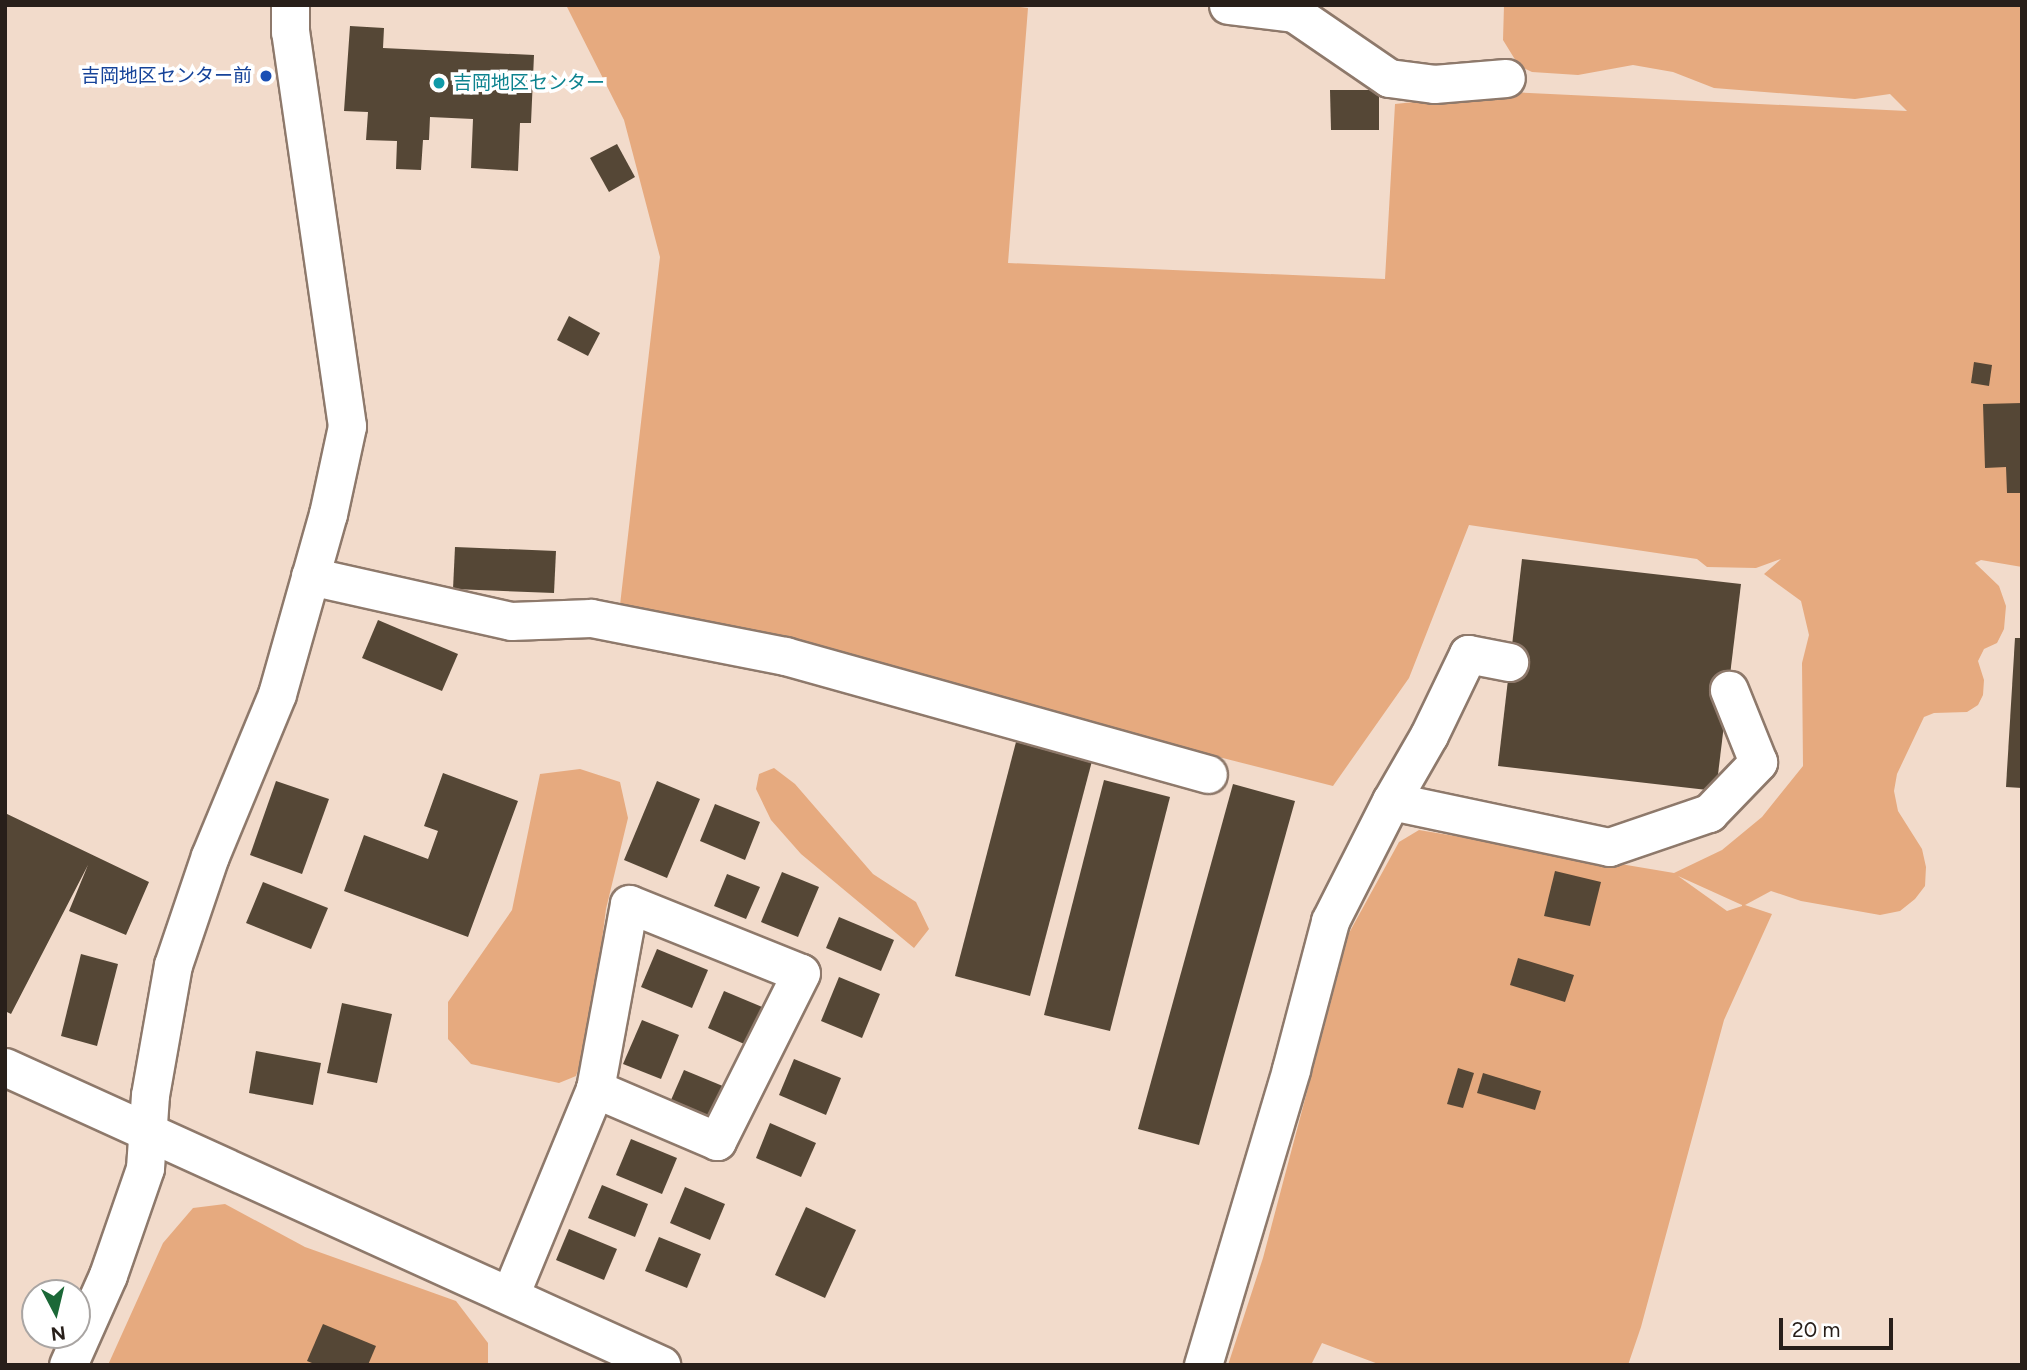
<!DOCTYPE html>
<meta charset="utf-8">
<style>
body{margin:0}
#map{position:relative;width:2027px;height:1370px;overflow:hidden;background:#f2dbcb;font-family:Figtree,"Noto Sans JP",sans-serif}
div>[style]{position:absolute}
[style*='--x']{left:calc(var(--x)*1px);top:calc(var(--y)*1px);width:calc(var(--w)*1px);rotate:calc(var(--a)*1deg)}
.green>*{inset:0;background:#e6aa7f}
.building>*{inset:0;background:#554736}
.roads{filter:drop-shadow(2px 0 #8e796b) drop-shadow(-2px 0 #8e796b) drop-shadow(0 2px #8e796b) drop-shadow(0 -2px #8e796b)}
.minor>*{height:37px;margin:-18.5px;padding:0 18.5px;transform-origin:18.5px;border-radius:18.5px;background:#fff}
.dots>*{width:19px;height:19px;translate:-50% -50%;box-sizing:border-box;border:4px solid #fff;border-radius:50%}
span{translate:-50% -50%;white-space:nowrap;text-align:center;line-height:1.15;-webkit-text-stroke:7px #fff;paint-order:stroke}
.transit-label{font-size:19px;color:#164399}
.right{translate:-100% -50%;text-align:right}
.culture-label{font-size:19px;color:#0d838f}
.left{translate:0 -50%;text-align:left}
.frame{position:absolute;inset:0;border:7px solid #281f1a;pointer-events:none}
.north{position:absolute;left:21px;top:1279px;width:70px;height:70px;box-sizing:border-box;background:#fff;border:2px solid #a9a5a3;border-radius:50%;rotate:173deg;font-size:19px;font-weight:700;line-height:28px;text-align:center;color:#281f1a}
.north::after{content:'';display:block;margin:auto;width:24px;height:32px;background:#1b6837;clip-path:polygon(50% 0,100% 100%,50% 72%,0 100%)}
.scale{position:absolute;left:1779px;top:1318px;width:114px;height:32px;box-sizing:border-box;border:4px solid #281f1a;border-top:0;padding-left:9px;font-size:21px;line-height:24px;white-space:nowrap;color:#281f1a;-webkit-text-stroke:5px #fff;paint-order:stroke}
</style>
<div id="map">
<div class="green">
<div style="clip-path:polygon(evenodd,566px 5px,1003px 5px,1028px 8px,1008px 263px,1385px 279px,1395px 104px,1509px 92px,1907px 111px,1890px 94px,1855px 99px,1714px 88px,1673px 72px,1633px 65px,1578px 75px,1532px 72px,1519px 66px,1503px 40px,1504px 5px,2022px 5px,2022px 567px,1981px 560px,1975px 563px,1999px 586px,2006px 606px,2004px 629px,1997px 643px,1984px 649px,1978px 661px,1984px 680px,1983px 695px,1978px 705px,1967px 712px,1934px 713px,1924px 717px,1897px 774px,1894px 791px,1898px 811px,1922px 849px,1926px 867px,1925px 886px,1915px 899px,1900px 911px,1880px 915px,1801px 901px,1771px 891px,1745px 905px,1772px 914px,1724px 1020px,1641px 1327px,1628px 1365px,1381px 1365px,1322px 1343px,1311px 1365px,1228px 1365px,1263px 1258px,1349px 933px,1399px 842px,1419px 830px,1674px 873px,1722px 850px,1762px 817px,1803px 766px,1802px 663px,1809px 635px,1801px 601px,1764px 574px,1781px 559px,1756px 568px,1707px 567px,1697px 559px,1469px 525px,1409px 678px,1333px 786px,620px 605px,660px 257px,624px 120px,566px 5px,1678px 876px,1742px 905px,1742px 906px,1727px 911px,1678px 876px)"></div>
<div style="clip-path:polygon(774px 768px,795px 784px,873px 874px,916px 902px,929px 929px,914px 948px,801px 854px,771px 820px,756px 789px,759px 774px)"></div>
<div style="clip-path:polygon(580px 769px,620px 782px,628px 818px,606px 909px,590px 1033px,576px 1076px,559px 1083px,471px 1064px,448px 1039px,448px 1002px,512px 910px,540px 774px)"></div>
<div style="clip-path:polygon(225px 1204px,305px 1247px,456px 1301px,488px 1343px,488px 1365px,108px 1365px,163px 1243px,193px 1208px)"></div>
</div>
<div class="building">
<div style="clip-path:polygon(350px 26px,384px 28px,383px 48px,534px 55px,531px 123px,520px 123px,518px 171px,471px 168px,473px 119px,430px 117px,429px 140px,423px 140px,421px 170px,396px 169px,397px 141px,366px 140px,368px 112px,344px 111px)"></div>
<div style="clip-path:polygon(1330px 90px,1379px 90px,1379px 130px,1331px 130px)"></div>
<div style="clip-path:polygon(617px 144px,635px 177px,609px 192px,590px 158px)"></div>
<div style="clip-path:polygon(569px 316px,600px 333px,588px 356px,557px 340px)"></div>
<div style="clip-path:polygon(1974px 362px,1992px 365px,1989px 386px,1971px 383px)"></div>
<div style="clip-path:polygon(2022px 403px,2022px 493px,2007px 493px,2006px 467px,1985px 468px,1983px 404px)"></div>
<div style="clip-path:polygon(455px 547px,556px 551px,554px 593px,453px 589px)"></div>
<div style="clip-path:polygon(1522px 559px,1741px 584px,1716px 791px,1498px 766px)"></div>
<div style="clip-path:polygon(378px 620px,458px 654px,442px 691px,362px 658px)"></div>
<div style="clip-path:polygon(2015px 638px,2022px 638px,2022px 788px,2006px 787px)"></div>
<div style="clip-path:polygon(1016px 742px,1092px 761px,1030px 996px,955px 976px)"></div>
<div style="clip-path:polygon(443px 773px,518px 801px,468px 937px,344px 891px,364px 835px,428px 859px,438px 831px,424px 826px)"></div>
<div style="clip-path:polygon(1104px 780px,1170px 797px,1110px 1031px,1044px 1015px)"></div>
<div style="clip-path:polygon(276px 781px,329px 799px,302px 874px,250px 855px)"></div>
<div style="clip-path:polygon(657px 781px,700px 799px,667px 878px,624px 860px)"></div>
<div style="clip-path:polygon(1233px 784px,1295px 801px,1199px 1145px,1138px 1129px)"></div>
<div style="clip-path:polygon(715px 804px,760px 822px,745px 860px,700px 841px)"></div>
<div style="clip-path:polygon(5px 813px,149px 882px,126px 935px,69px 911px,88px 865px,11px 1014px,5px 1011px)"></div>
<div style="clip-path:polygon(1555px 871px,1601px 882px,1590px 926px,1544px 916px)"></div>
<div style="clip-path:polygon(782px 872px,819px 887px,798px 937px,761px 922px)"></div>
<div style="clip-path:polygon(727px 874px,760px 887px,746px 919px,714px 906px)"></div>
<div style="clip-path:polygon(263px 882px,328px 908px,311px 949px,246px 923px)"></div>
<div style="clip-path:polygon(839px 917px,894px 940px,881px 971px,826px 948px)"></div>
<div style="clip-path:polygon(657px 949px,708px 970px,692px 1008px,641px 987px)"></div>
<div style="clip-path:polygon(81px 954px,118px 964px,97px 1046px,61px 1036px)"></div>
<div style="clip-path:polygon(1518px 958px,1574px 975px,1565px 1002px,1510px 985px)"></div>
<div style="clip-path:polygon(839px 977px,880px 994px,862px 1038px,821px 1021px)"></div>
<div style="clip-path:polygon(724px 991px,767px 1009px,751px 1047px,708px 1028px)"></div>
<div style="clip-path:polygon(342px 1003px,392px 1014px,377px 1083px,327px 1073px)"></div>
<div style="clip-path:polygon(642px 1020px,679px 1035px,661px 1079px,623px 1064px)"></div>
<div style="clip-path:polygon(256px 1051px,321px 1063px,313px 1105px,249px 1093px)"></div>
<div style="clip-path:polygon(794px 1059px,841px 1078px,826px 1115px,779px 1095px)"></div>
<div style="clip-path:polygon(1458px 1068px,1474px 1073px,1463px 1108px,1447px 1104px)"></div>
<div style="clip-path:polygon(684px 1070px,730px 1089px,718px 1120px,671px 1100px)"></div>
<div style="clip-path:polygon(1483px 1073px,1541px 1091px,1535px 1110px,1477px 1093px)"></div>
<div style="clip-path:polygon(770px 1123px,816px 1143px,801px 1177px,756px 1158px)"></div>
<div style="clip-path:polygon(631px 1139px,677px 1158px,662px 1194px,616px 1175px)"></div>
<div style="clip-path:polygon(602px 1185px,648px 1204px,635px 1237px,588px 1218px)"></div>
<div style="clip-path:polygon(685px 1187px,725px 1204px,710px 1240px,670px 1223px)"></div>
<div style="clip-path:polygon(806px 1207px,856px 1230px,825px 1298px,775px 1275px)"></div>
<div style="clip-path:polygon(569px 1229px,617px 1249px,604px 1280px,556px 1260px)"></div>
<div style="clip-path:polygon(659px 1237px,701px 1254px,687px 1288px,645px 1271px)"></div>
<div style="clip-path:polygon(323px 1324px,376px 1346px,368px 1365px,317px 1365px,307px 1361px)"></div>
</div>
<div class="roads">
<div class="minor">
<div style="--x:1228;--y:5;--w:66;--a:6.9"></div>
<div style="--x:1294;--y:13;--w:115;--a:34.4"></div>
<div style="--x:1389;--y:78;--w:45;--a:7.6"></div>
<div style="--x:1434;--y:84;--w:72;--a:-4.8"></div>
<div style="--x:310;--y:576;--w:206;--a:12.6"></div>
<div style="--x:511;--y:621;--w:80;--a:-2.1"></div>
<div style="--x:591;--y:618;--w:198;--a:11.1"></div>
<div style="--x:785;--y:656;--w:439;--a:15.6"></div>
<div style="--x:1391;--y:801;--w:223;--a:11.9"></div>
<div style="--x:1609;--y:847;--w:106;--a:-18.8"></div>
<div style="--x:1709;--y:813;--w:71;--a:-46.1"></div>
<div style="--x:1758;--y:762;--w:78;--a:-111.9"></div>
<div style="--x:5;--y:1067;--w:721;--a:24.43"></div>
<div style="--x:510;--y:1295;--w:223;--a:-67.6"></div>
<div style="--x:595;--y:1089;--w:188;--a:-79.6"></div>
<div style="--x:629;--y:904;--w:185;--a:21.9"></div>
<div style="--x:801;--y:973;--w:188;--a:116.6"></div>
<div style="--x:717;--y:1141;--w:133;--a:-156.9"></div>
<div style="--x:68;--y:1365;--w:98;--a:-66"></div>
<div style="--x:108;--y:1275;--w:113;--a:-70.9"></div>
<div style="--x:145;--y:1168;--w:73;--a:-86.1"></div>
<div style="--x:150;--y:1095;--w:132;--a:-80"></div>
<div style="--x:173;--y:965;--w:115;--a:-71.3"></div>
<div style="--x:210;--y:856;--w:175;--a:-67.5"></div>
<div style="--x:277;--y:694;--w:187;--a:-74.2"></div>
<div style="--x:328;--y:514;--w:90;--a:-77.8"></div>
<div style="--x:347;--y:426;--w:398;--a:-98.2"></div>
<div style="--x:290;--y:32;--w:27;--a:-90"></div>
<div style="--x:1203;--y:1365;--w:309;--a:-73.4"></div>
<div style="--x:1291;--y:1069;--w:153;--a:-75.2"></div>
<div style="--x:1330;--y:921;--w:135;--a:-63.1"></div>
<div style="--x:1391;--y:801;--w:76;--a:-60.1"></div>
<div style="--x:1429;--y:735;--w:90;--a:-64.3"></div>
<div style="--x:1468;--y:654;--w:42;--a:11"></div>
</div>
</div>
<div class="dots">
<div style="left:266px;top:76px;background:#1a4fb4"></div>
<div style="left:439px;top:83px;background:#0f9aa8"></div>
</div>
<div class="transit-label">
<span class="right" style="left:252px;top:76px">吉岡地区センター前</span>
</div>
<div class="culture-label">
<span class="left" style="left:453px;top:83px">吉岡地区センター</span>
</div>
<div class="frame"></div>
<div class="north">N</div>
<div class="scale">20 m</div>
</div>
